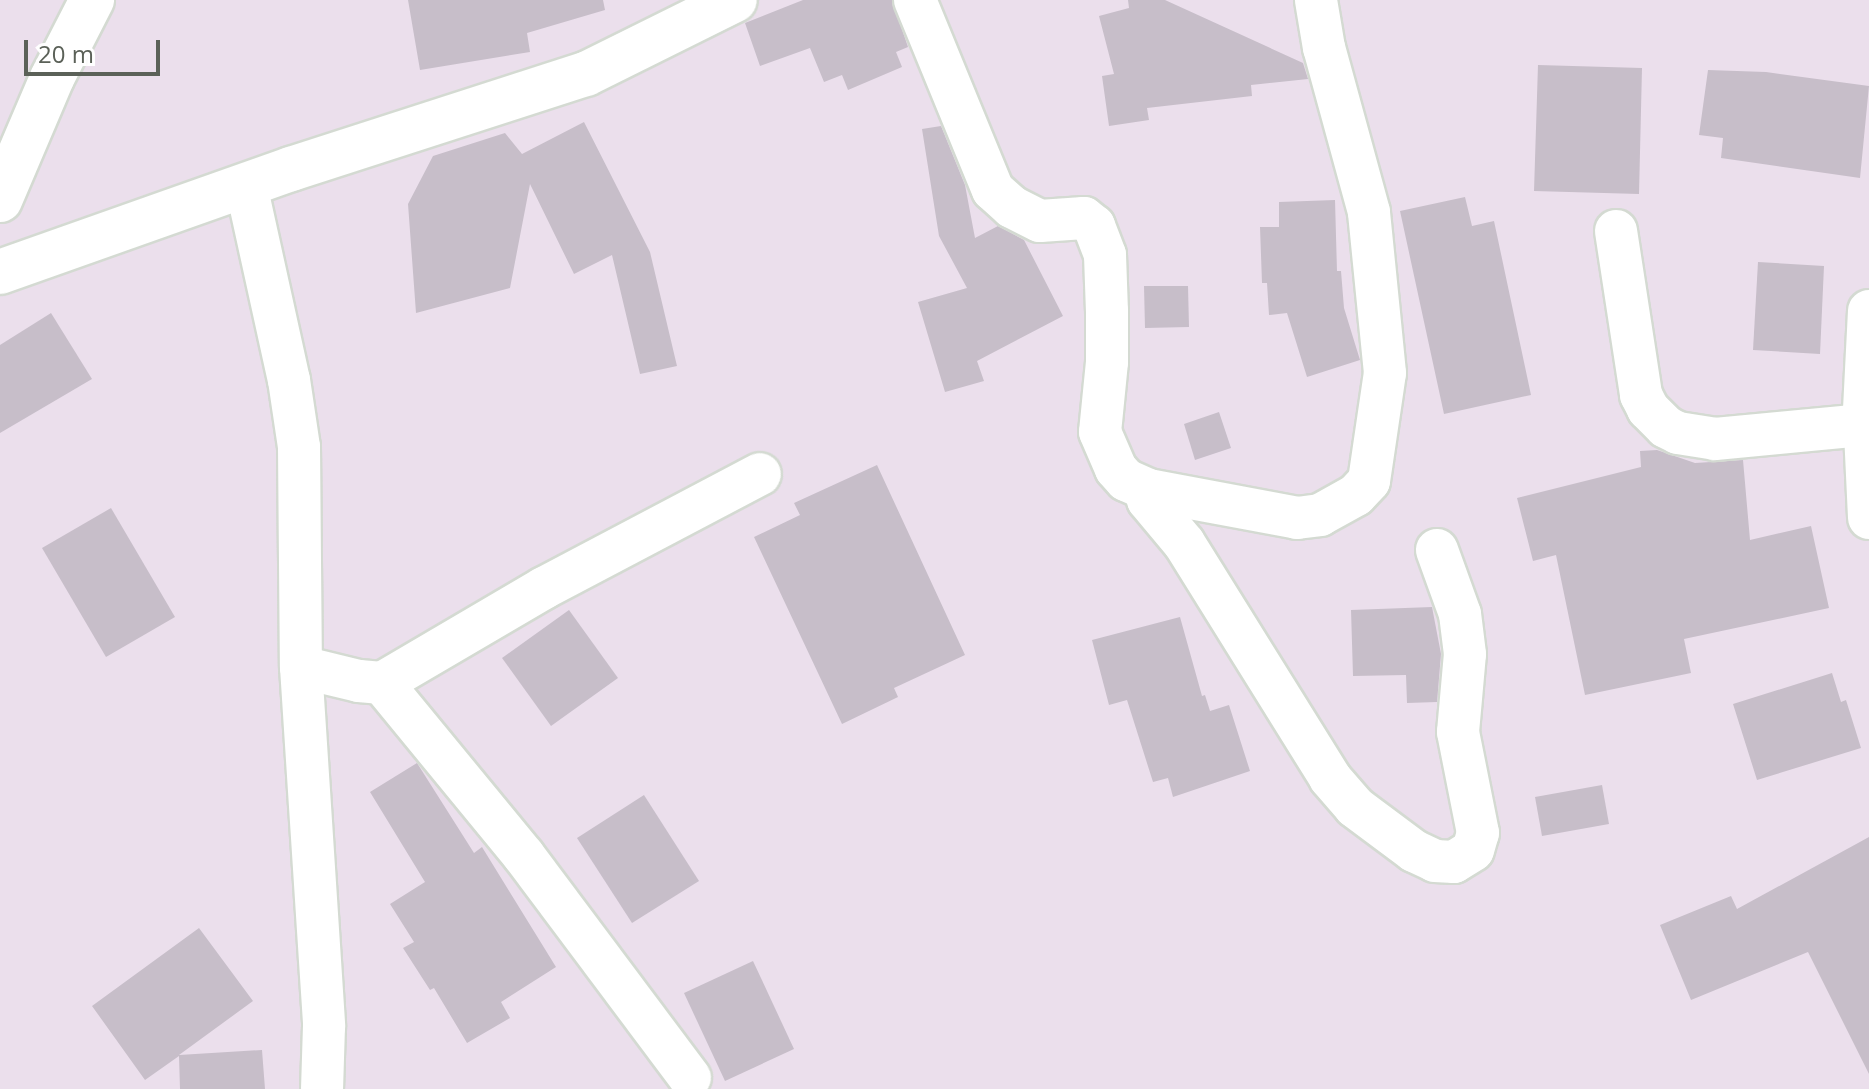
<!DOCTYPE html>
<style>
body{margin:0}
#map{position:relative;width:1869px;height:1089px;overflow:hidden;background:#ebdfec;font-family:"Open Sans",sans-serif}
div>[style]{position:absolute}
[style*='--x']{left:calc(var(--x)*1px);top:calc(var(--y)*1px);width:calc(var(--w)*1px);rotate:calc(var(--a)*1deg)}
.building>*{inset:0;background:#c7bec9}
.roads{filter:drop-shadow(2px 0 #d4dad2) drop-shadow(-2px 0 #d4dad2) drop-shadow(0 2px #d4dad2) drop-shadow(0 -2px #d4dad2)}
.minor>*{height:42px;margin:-21px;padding:0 21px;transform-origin:21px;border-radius:21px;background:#fff}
.tertiary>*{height:44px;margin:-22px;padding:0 22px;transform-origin:22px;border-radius:22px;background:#fff}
span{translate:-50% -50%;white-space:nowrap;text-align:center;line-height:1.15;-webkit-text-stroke:6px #fff;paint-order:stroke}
.scale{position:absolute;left:24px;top:40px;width:136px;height:36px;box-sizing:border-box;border:4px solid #5b6158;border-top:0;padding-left:10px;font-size:24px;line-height:28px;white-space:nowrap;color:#5b6158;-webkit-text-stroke:6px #fff;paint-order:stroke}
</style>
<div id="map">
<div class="building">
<div style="clip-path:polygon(408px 0,603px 0,605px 10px,527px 33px,530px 52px,420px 70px)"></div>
<div style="clip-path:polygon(803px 0,892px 0,908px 47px,896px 52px,902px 67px,848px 90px,842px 75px,824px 82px,810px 48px,760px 66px,745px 23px)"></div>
<div style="clip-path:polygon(1128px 0,1165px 0,1303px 63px,1308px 79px,1251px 85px,1252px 96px,1147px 108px,1149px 120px,1109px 126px,1102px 76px,1114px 74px,1099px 16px,1129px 8px)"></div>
<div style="clip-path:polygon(1538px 65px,1642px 68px,1639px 194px,1534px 191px)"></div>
<div style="clip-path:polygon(1708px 70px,1766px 72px,1869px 86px,1860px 178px,1721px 158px,1723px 138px,1699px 135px)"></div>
<div style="clip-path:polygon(584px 122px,650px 252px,677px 366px,640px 374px,612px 255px,574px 274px,530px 184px,510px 288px,416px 313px,408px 204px,433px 156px,505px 133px,522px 154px)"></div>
<div style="clip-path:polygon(941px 126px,965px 185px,975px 238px,998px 226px,1024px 240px,1063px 316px,977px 361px,984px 381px,945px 392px,918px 302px,967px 288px,939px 236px,922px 129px)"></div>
<div style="clip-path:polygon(1465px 197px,1472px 226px,1494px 221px,1531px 395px,1444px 414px,1400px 211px)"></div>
<div style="clip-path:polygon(1335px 200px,1337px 271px,1341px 271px,1344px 308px,1360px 360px,1307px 377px,1287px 313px,1269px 315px,1267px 283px,1262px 283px,1260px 227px,1279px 227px,1279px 202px)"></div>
<div style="clip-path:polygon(1758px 262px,1824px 266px,1820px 354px,1753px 350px)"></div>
<div style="clip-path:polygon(1144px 286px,1188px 286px,1189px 327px,1145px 328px)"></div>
<div style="clip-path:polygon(51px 313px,92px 379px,0 433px,0 345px)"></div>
<div style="clip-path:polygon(1219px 412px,1231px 448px,1195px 460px,1184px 424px)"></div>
<div style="clip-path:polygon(1657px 450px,1695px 463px,1743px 460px,1750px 540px,1811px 526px,1829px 608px,1684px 639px,1691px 673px,1585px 695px,1556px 555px,1533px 561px,1517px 498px,1641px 467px,1640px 451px)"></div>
<div style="clip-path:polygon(877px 465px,965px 655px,894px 688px,898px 697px,842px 724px,754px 537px,800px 515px,794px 503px)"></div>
<div style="clip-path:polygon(111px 508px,175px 617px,106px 657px,42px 548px)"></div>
<div style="clip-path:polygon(1432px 607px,1441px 654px,1437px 702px,1407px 703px,1406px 675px,1353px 676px,1351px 610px)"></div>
<div style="clip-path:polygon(569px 610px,618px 678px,551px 726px,502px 658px)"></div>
<div style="clip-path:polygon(1180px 617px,1202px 696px,1205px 695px,1210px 711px,1229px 705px,1250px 771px,1173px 797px,1168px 778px,1153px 782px,1127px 700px,1109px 705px,1092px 640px)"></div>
<div style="clip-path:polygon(1832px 673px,1841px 702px,1846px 700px,1861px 748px,1757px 780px,1733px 704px)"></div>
<div style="clip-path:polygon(417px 763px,474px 853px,482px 847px,556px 967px,501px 1002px,510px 1018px,467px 1043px,434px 988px,430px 990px,403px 948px,414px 942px,390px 904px,425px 882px,370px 792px)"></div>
<div style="clip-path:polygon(1602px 785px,1609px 824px,1542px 836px,1535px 797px)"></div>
<div style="clip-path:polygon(644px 795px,699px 881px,632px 923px,577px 838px)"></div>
<div style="clip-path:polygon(1869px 837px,1869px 1074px,1808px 952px,1691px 1000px,1660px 925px,1731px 896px,1737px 909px)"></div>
<div style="clip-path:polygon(199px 928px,253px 1001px,179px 1055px,262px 1050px,265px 1089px,180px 1089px,179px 1056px,145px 1080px,92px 1006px)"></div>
<div style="clip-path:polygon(753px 961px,794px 1049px,725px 1081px,684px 993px)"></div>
</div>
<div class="roads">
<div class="minor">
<div style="--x:915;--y:0;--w:205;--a:67.7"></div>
<div style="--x:993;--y:190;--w:25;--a:42"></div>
<div style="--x:1012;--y:207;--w:31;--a:27"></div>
<div style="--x:1040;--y:221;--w:44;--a:-3.9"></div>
<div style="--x:1084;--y:218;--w:13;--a:39"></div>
<div style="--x:1094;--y:226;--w:31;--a:69"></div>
<div style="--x:1105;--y:255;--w:56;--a:88"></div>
<div style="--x:1107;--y:311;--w:51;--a:90"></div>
<div style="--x:1107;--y:362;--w:70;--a:95.7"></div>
<div style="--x:1100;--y:432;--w:40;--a:66.6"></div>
<div style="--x:1116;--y:469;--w:15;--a:48"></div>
<div style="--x:1126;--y:480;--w:24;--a:24"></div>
<div style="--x:1148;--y:490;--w:152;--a:10.6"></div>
<div style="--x:1297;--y:518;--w:23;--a:-7"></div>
<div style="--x:1320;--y:515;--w:41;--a:-29.1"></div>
<div style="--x:1356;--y:495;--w:19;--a:-47"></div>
<div style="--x:1369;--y:481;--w:109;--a:-81.6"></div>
<div style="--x:1385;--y:373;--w:162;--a:-95.7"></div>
<div style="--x:1369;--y:212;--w:170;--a:-105.3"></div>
<div style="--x:1324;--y:48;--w:49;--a:-99.5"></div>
<div style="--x:246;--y:185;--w:200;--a:77.6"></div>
<div style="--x:289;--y:380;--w:68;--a:81.5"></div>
<div style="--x:299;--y:447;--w:220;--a:89.5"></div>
<div style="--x:301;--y:667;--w:360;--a:86.3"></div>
<div style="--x:324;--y:1026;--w:63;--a:91.8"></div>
<div style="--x:1616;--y:231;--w:166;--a:81.3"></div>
<div style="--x:1641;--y:395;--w:16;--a:63"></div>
<div style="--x:1648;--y:409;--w:25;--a:45"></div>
<div style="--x:1666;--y:427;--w:13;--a:27"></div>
<div style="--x:1678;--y:433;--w:37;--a:9"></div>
<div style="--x:1715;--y:439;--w:150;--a:-5.4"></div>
<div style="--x:1869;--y:311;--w:100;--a:92.9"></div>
<div style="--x:1864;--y:411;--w:107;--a:87.3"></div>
<div style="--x:1148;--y:490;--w:10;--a:90"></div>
<div style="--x:1148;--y:500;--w:56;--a:50.1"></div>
<div style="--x:1184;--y:543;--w:277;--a:58.1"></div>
<div style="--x:1330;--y:778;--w:38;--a:49"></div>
<div style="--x:1355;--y:807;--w:74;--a:36.7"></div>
<div style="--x:1414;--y:851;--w:23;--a:25"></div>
<div style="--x:1435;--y:861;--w:19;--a:3"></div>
<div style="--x:1454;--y:862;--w:22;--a:-32"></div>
<div style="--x:1473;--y:850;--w:18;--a:-74"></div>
<div style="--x:1478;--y:833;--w:103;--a:-101.2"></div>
<div style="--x:1458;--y:732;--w:78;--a:-84.9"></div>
<div style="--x:1465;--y:654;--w:40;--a:-97.1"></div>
<div style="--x:1460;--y:614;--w:68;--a:-109.8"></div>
<div style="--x:301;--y:667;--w:60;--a:13.6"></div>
<div style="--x:359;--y:681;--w:23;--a:5"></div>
<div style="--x:382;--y:683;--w:188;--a:-30.4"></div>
<div style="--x:544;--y:588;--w:244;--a:-27.8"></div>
<div style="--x:382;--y:683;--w:224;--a:50.6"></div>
<div style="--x:524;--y:856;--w:277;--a:53.2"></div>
</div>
<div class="tertiary">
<div style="--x:0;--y:200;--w:133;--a:-66.9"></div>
<div style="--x:52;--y:78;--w:88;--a:-62.9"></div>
<div style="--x:0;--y:272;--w:309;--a:-19.5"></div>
<div style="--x:291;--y:169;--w:310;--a:-17.9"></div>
<div style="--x:586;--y:74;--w:166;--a:-26.4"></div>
</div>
</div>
<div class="scale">20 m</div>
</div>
